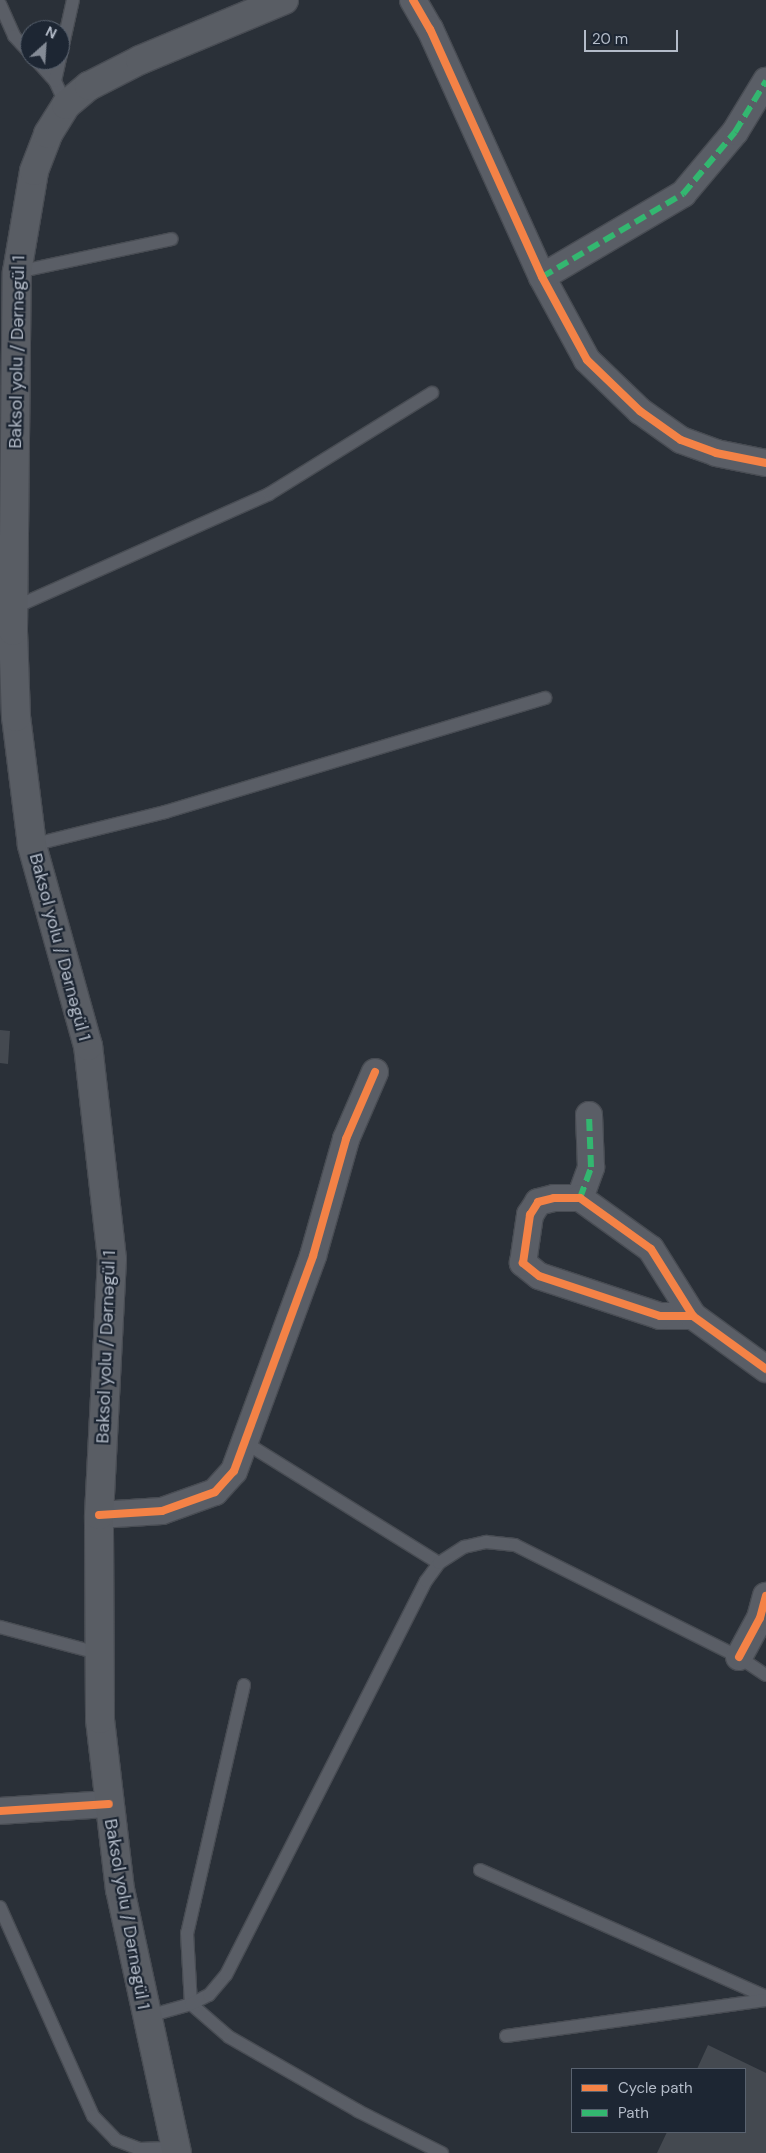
<!DOCTYPE html>
<meta charset="utf-8">
<style>
body{margin:0}
#map{position:relative;width:766px;height:2153px;overflow:hidden;background:#2a3038;font-family:"DM Sans",sans-serif}
div>[style]{position:absolute}
[style*='--x']{left:calc(var(--x)*1px);top:calc(var(--y)*1px);width:calc(var(--w)*1px);rotate:calc(var(--a)*1deg)}
.building>*{inset:0;background:#444950}
.roads{filter:drop-shadow(1px 0 #484c53) drop-shadow(-1px 0 #484c53) drop-shadow(0 1px #484c53) drop-shadow(0 -1px #484c53)}
.service>*{height:12px;margin:-6px;padding:0 6px;transform-origin:6px;border-radius:6px;background:#5a5e66}
.minor>*{height:26px;margin:-13px;padding:0 13px;transform-origin:13px;border-radius:13px;background:#5a5e66}
.secondary>*{height:28px;margin:-14px;padding:0 14px;transform-origin:14px;border-radius:14px;background:#595d64}
.quiet>*{height:6px;margin-top:-3px;transform-origin:0;background:repeating-linear-gradient(90deg,#33b770 0 12px,transparent 0 18px)}
.cycleway>*{height:8px;margin:-4px;padding:0 4px;transform-origin:4px;border-radius:4px;background:#f48246}
span{translate:-50% -50%;white-space:nowrap;text-align:center;line-height:1.15;-webkit-text-stroke:4.5px #1d2633;paint-order:stroke}
.street-label{font-size:18px;color:#b4bcc9}
.legend{position:absolute;left:571px;top:2068px;width:175px;height:65px;box-sizing:border-box;background:#1d2633;border:1px solid #59626f;margin:0;padding:6px 9px;list-style:none;font-size:15px;color:#b4bcc9}
.legend li{display:flex;align-items:center;gap:10px;height:25px}
.legend b{width:25px;border:1px solid #59626f}
.north{position:absolute;left:20px;top:20px;width:50px;height:50px;box-sizing:border-box;background:#1d2633;border:1px solid #59626f;border-radius:50%;rotate:26deg;font-size:14px;font-weight:700;line-height:20px;text-align:center;color:#b4bcc9}
.north::after{content:'';display:block;margin:auto;width:18px;height:22px;background:#848b96;clip-path:polygon(50% 0,100% 100%,50% 72%,0 100%)}
.scale{position:absolute;left:584px;top:30px;width:94px;height:22px;box-sizing:border-box;border:2px solid #b4bcc9;border-top:0;padding-left:6px;font-size:15px;line-height:18px;white-space:nowrap;color:#b4bcc9;-webkit-text-stroke:4px #1d2633;paint-order:stroke}
</style>
<div id="map">
<div class="building">
<div style="clip-path:polygon(0 1030px,10px 1031px,8px 1064px,0 1063px)"></div>
<div style="clip-path:polygon(708px 2045px,766px 2073px,766px 2153px,657px 2153px,667px 2132px,745px 2132px,745px 2069px,697px 2069px)"></div>
</div>
<div class="roads">
<div class="service">
<div style="--x:0;--y:4;--w:35;--a:66"></div>
<div style="--x:14;--y:36;--w:23;--a:47"></div>
<div style="--x:36;--y:60;--w:28;--a:48"></div>
<div style="--x:55;--y:81;--w:26;--a:65"></div>
<div style="--x:55;--y:81;--w:83;--a:-77.5"></div>
<div style="--x:17;--y:272;--w:158;--a:-12"></div>
<div style="--x:13;--y:608;--w:280;--a:-24"></div>
<div style="--x:269;--y:494;--w:192;--a:-31.8"></div>
<div style="--x:32;--y:845;--w:137;--a:-13.9"></div>
<div style="--x:165;--y:812;--w:397;--a:-16.7"></div>
<div style="--x:246;--y:1443;--w:227;--a:31.9"></div>
<div style="--x:0;--y:1627;--w:101;--a:14.9"></div>
<div style="--x:244;--y:1685;--w:254;--a:102.9"></div>
<div style="--x:187;--y:1933;--w:71;--a:86.8"></div>
<div style="--x:191;--y:2004;--w:50;--a:41"></div>
<div style="--x:229;--y:2037;--w:149;--a:29.8"></div>
<div style="--x:358;--y:2111;--w:94;--a:26.6"></div>
<div style="--x:480;--y:1870;--w:313;--a:23.9"></div>
<div style="--x:0;--y:1907;--w:229;--a:66"></div>
<div style="--x:93;--y:2116;--w:33;--a:46"></div>
<div style="--x:116;--y:2140;--w:25;--a:21"></div>
<div style="--x:139;--y:2149;--w:36;--a:-2"></div>
<div style="--x:145;--y:2017;--w:48;--a:-15.8"></div>
<div style="--x:191;--y:2004;--w:20;--a:-27"></div>
<div style="--x:209;--y:1995;--w:26;--a:-50"></div>
<div style="--x:226;--y:1975;--w:442;--a:-63.1"></div>
<div style="--x:426;--y:1581;--w:22;--a:-54"></div>
<div style="--x:439;--y:1563;--w:30;--a:-33"></div>
<div style="--x:464;--y:1547;--w:23;--a:-13"></div>
<div style="--x:486;--y:1542;--w:29;--a:6"></div>
<div style="--x:515;--y:1545;--w:250;--a:26.6"></div>
<div style="--x:739;--y:1657;--w:32;--a:34"></div>
<div style="--x:506;--y:2036;--w:262;--a:-7.9"></div>
</div>
<div class="minor">
<div style="--x:413;--y:0;--w:34;--a:60"></div>
<div style="--x:430;--y:29;--w:272;--a:65.7"></div>
<div style="--x:542;--y:277;--w:94;--a:61.5"></div>
<div style="--x:587;--y:360;--w:74;--a:43.9"></div>
<div style="--x:640;--y:411;--w:50;--a:35.3"></div>
<div style="--x:681;--y:440;--w:37;--a:20"></div>
<div style="--x:716;--y:453;--w:51;--a:11.3"></div>
<div style="--x:542;--y:277;--w:164;--a:-30.5"></div>
<div style="--x:683;--y:194;--w:81;--a:-50"></div>
<div style="--x:735;--y:132;--w:60;--a:-58.7"></div>
<div style="--x:580;--y:1198;--w:33;--a:-70"></div>
<div style="--x:591;--y:1167;--w:52;--a:-92.2"></div>
<div style="--x:693;--y:1316;--w:33;--a:180"></div>
<div style="--x:660;--y:1316;--w:127;--a:-161.7"></div>
<div style="--x:539;--y:1276;--w:21;--a:-141"></div>
<div style="--x:523;--y:1263;--w:49;--a:-81.7"></div>
<div style="--x:530;--y:1215;--w:15;--a:-58"></div>
<div style="--x:538;--y:1202;--w:16;--a:-14"></div>
<div style="--x:554;--y:1198;--w:26;--a:0"></div>
<div style="--x:580;--y:1198;--w:87;--a:35.7"></div>
<div style="--x:651;--y:1249;--w:79;--a:57.9"></div>
<div style="--x:693;--y:1316;--w:90;--a:36"></div>
<div style="--x:99;--y:1515;--w:63;--a:-3.6"></div>
<div style="--x:162;--y:1511;--w:56;--a:-19.7"></div>
<div style="--x:215;--y:1492;--w:28;--a:-48"></div>
<div style="--x:234;--y:1471;--w:229;--a:-69.8"></div>
<div style="--x:313;--y:1256;--w:122;--a:-74.2"></div>
<div style="--x:346;--y:1139;--w:73;--a:-66.6"></div>
<div style="--x:739;--y:1657;--w:44;--a:-61.7"></div>
<div style="--x:760;--y:1618;--w:23;--a:-75"></div>
<div style="--x:0;--y:1811;--w:109;--a:-3.7"></div>
</div>
<div class="secondary">
<div style="--x:177;--y:2153;--w:269;--a:-102.2"></div>
<div style="--x:120;--y:1890;--w:172;--a:-96.7"></div>
<div style="--x:100;--y:1719;--w:204;--a:-90.3"></div>
<div style="--x:99;--y:1515;--w:256;--a:-87.1"></div>
<div style="--x:112;--y:1259;--w:214;--a:-96.4"></div>
<div style="--x:88;--y:1046;--w:209;--a:-105.6"></div>
<div style="--x:32;--y:845;--w:129;--a:-97.1"></div>
<div style="--x:16;--y:717;--w:86;--a:-92"></div>
<div style="--x:13;--y:631;--w:359;--a:-89.4"></div>
<div style="--x:17;--y:272;--w:102;--a:-80.4"></div>
<div style="--x:34;--y:171;--w:40;--a:-69"></div>
<div style="--x:48;--y:134;--w:34;--a:-58"></div>
<div style="--x:66;--y:105;--w:30;--a:-40"></div>
<div style="--x:89;--y:86;--w:57;--a:-27"></div>
<div style="--x:140;--y:60;--w:156;--a:-22.6"></div>
</div>
</div>
<div class="quiet">
<div style="--x:542;--y:277;--w:164;--a:-30.5"></div>
<div style="--x:683;--y:194;--w:81;--a:-50"></div>
<div style="--x:735;--y:132;--w:60;--a:-58.7"></div>
<div style="--x:580;--y:1198;--w:33;--a:-70"></div>
<div style="--x:591;--y:1167;--w:52;--a:-92.2"></div>
</div>
<div class="cycleway">
<div style="--x:413;--y:0;--w:34;--a:60"></div>
<div style="--x:430;--y:29;--w:272;--a:65.7"></div>
<div style="--x:542;--y:277;--w:94;--a:61.5"></div>
<div style="--x:587;--y:360;--w:74;--a:43.9"></div>
<div style="--x:640;--y:411;--w:50;--a:35.3"></div>
<div style="--x:681;--y:440;--w:37;--a:20"></div>
<div style="--x:716;--y:453;--w:51;--a:11.3"></div>
<div style="--x:693;--y:1316;--w:33;--a:180"></div>
<div style="--x:660;--y:1316;--w:127;--a:-161.7"></div>
<div style="--x:539;--y:1276;--w:21;--a:-141"></div>
<div style="--x:523;--y:1263;--w:49;--a:-81.7"></div>
<div style="--x:530;--y:1215;--w:15;--a:-58"></div>
<div style="--x:538;--y:1202;--w:16;--a:-14"></div>
<div style="--x:554;--y:1198;--w:26;--a:0"></div>
<div style="--x:580;--y:1198;--w:87;--a:35.7"></div>
<div style="--x:651;--y:1249;--w:79;--a:57.9"></div>
<div style="--x:693;--y:1316;--w:90;--a:36"></div>
<div style="--x:99;--y:1515;--w:63;--a:-3.6"></div>
<div style="--x:162;--y:1511;--w:56;--a:-19.7"></div>
<div style="--x:215;--y:1492;--w:28;--a:-48"></div>
<div style="--x:234;--y:1471;--w:229;--a:-69.8"></div>
<div style="--x:313;--y:1256;--w:122;--a:-74.2"></div>
<div style="--x:346;--y:1139;--w:73;--a:-66.6"></div>
<div style="--x:739;--y:1657;--w:44;--a:-61.7"></div>
<div style="--x:760;--y:1618;--w:23;--a:-75"></div>
<div style="--x:0;--y:1811;--w:109;--a:-3.7"></div>
</div>
<div class="street-label">
<span style="left:17px;top:352px;rotate:-89deg">Baksol yolu / Dərnəgül 1</span>
<span style="left:60px;top:947px;rotate:75deg">Baksol yolu / Dərnəgül 1</span>
<span style="left:106px;top:1347px;rotate:-88deg">Baksol yolu / Dərnəgül 1</span>
<span style="left:127px;top:1914px;rotate:80deg">Baksol yolu / Dərnəgül 1</span>
</div>
<ul class="legend">
<li><b style="height:6px;background:#f48246"></b>Cycle path</li>
<li><b style="height:6px;background:#33b770"></b>Path</li>
</ul>
<div class="north">N</div>
<div class="scale">20 m</div>
</div>
